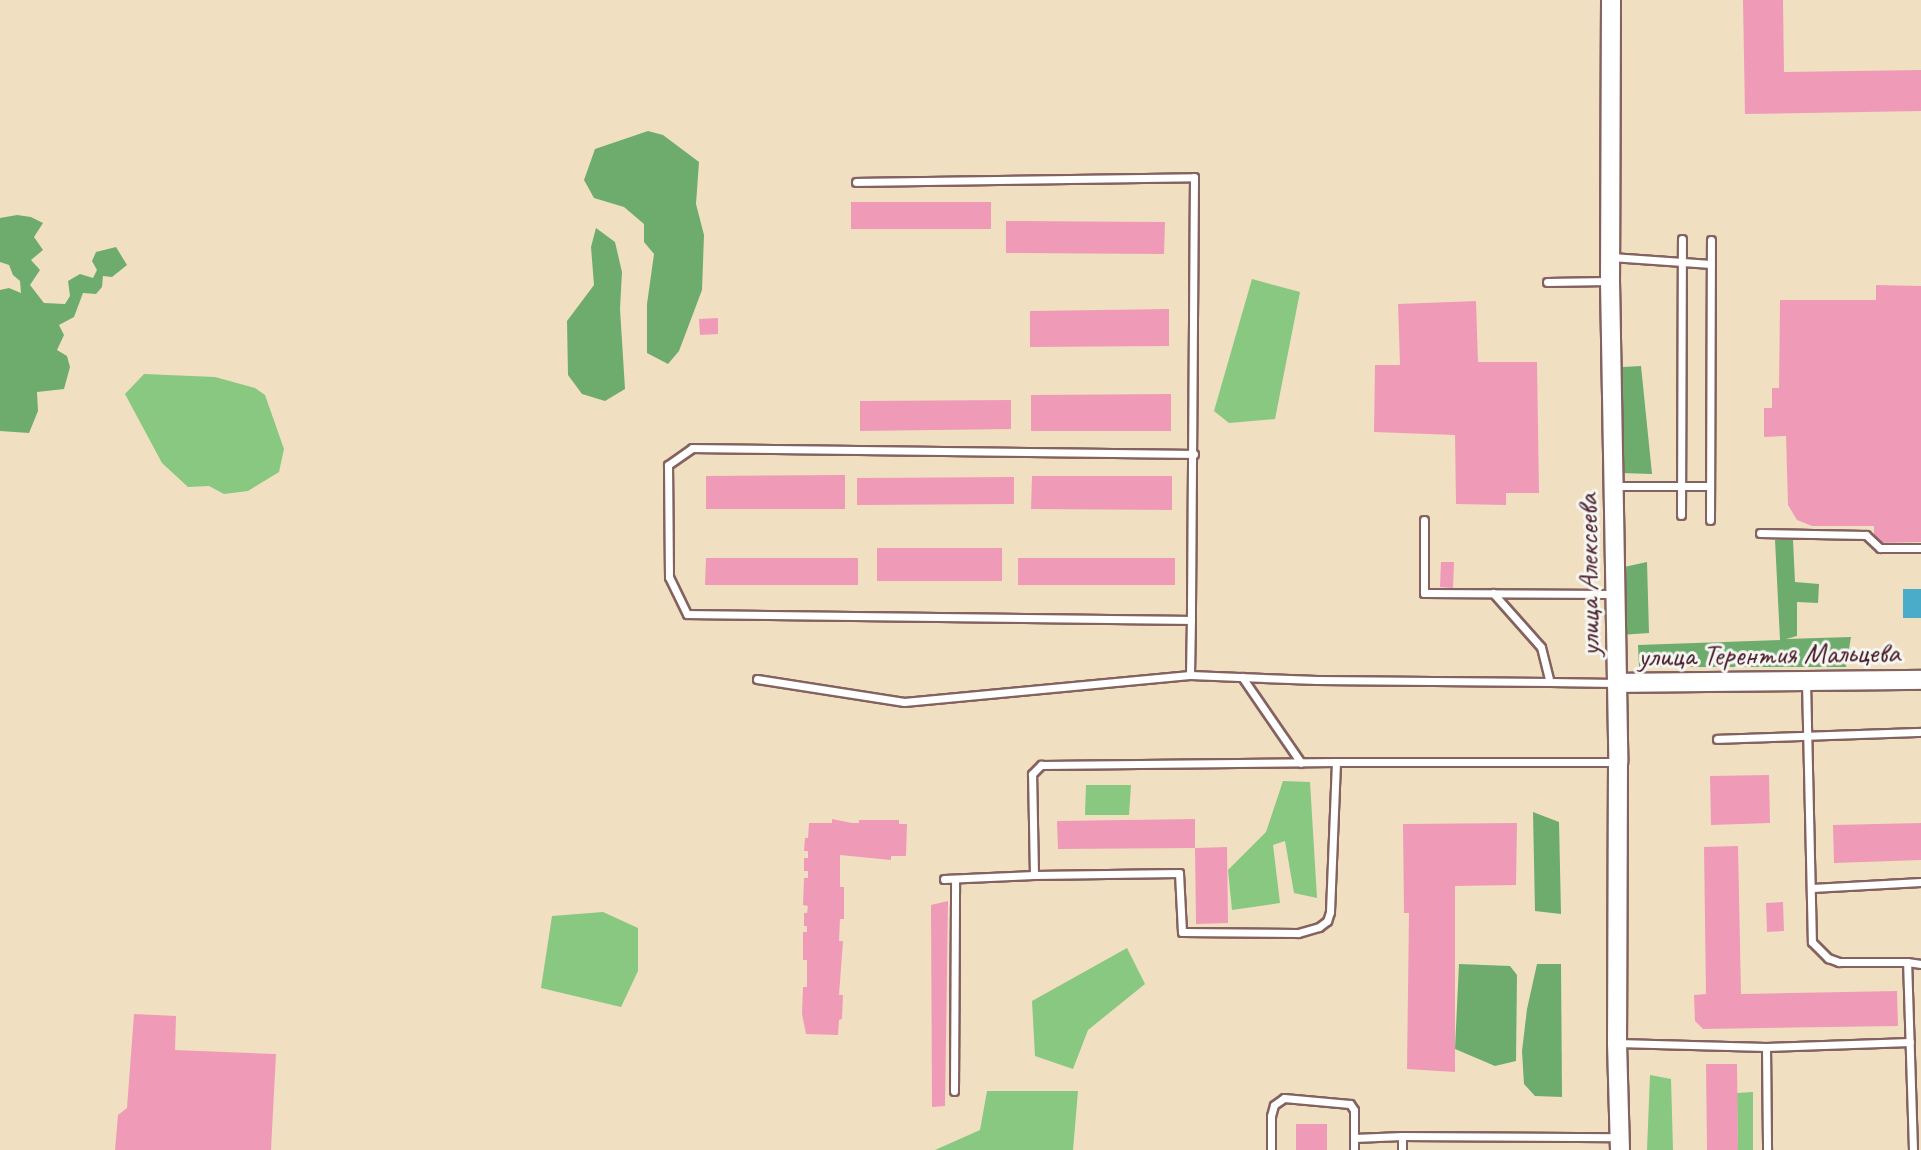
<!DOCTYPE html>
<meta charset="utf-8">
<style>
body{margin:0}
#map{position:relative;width:1921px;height:1150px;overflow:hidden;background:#f1dfc2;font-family:Caveat,sans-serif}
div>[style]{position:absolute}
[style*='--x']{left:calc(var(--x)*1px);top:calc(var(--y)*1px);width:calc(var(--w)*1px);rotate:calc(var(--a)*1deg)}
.green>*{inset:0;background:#88c880}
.forest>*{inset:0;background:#6eac6e}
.water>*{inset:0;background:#4bacca}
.building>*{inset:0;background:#ef9bb8}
.roads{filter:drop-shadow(2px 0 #846260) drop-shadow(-2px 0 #846260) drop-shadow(0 2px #846260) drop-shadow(0 -2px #846260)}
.service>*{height:7px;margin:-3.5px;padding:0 3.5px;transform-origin:3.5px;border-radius:3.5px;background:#fff}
.tertiary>*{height:18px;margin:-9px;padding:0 9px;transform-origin:9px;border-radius:9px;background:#fff}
span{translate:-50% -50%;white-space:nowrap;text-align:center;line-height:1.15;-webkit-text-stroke:6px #f6f6f2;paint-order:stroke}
.street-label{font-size:30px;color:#4a1f2b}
</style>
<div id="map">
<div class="green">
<div style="clip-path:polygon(1252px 279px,1300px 292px,1275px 419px,1229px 423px,1214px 411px)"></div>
<div style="clip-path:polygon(144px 374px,215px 377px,255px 388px,265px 395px,284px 449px,279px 472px,248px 491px,224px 494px,209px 486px,188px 487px,162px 463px,125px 394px)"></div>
<div style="clip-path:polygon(1283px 781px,1310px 782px,1317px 898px,1294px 893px,1285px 841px,1273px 845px,1280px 903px,1232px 910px,1228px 870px,1266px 832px)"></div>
<div style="clip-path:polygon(1086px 785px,1131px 785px,1129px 815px,1085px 815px)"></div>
<div style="clip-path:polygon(603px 912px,638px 928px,638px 971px,621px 1007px,541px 988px,552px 916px)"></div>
<div style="clip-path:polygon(1127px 948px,1145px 984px,1088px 1030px,1073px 1069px,1035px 1056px,1032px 1001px)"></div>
<div style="clip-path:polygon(1650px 1075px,1671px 1079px,1673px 1150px,1647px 1150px)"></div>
<div style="clip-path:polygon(987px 1091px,1078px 1091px,1073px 1150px,935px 1150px,980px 1130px)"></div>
<div style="clip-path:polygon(1753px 1092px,1753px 1150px,1738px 1150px,1737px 1093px)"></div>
</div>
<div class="forest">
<div style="clip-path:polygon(648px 131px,663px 135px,699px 162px,696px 204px,704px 235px,702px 290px,679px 351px,668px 364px,647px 353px,647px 304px,654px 254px,644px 242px,644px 224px,624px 207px,594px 198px,584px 180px,595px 149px)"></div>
<div style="clip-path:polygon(17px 215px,31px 217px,43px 223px,34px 237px,43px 250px,31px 260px,40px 270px,30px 285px,44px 303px,65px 304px,70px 296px,68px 281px,80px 274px,93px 278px,97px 270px,92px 261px,96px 252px,116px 247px,127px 265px,112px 277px,103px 276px,102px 287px,96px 294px,83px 293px,74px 317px,59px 325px,64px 335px,57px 350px,67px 356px,70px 367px,64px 389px,37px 392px,38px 411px,29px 433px,0 431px,0 290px,9px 288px,21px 293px,20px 281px,13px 275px,9px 265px,0 262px,0 218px)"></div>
<div style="clip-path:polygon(596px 228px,615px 242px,622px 272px,620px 309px,625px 389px,605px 401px,582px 394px,568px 375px,567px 321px,594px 285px,591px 247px)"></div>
<div style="clip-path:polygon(1641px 366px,1652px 474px,1620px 473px,1623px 367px)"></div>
<div style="clip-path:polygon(1775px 540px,1793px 540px,1795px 582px,1819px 584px,1818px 603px,1797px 602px,1797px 636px,1786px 639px,1851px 637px,1846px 667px,1639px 667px,1638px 645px,1780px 640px)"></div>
<div style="clip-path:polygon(1647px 562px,1649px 633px,1620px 635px,1624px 567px)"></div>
<div style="clip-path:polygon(1533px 812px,1559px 822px,1561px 914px,1535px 911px)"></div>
<div style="clip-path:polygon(1459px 964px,1510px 966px,1517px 975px,1516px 1061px,1495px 1066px,1455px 1049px)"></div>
<div style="clip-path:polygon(1537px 964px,1561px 964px,1562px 1097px,1535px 1096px,1524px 1084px,1522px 1051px,1527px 1009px)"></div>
</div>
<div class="water">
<div style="clip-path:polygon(1903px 589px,1921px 589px,1921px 618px,1903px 618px)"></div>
</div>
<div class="building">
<div style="clip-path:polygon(1743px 0,1783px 0,1784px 72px,1921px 70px,1921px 111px,1745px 114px)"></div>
<div style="clip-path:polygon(851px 202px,991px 202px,991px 229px,851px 229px)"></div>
<div style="clip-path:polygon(1006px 221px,1165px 222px,1164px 254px,1006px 253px)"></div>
<div style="clip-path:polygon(1876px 285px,1921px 286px,1921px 542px,1874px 543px,1874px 526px,1812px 526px,1797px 520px,1788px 505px,1786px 436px,1764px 437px,1764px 408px,1772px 408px,1772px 388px,1779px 388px,1780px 300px,1876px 300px)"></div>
<div style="clip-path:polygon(1476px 301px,1478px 362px,1537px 362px,1539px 493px,1506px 493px,1506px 505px,1456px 504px,1455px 435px,1374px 432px,1375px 365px,1400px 365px,1398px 304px)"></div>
<div style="clip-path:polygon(1169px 309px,1169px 346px,1030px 347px,1030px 311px)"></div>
<div style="clip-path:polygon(718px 318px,718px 334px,700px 335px,699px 319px)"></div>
<div style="clip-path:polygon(1171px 394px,1171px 431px,1031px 431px,1031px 395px)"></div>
<div style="clip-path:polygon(1011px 400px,1011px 429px,860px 431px,860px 401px)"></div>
<div style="clip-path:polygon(845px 475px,845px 509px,706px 509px,706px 476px)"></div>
<div style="clip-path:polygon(1032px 476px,1172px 476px,1172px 510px,1031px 509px)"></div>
<div style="clip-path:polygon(1014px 477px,1014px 504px,857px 505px,857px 478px)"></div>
<div style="clip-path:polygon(877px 548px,1002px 548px,1002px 581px,877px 581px)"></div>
<div style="clip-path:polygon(706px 558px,858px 558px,858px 585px,705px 585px)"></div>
<div style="clip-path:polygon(1018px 558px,1175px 558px,1175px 585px,1018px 585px)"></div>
<div style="clip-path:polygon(1441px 562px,1454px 562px,1453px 588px,1440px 587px)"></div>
<div style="clip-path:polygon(1769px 775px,1770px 823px,1711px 825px,1710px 776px)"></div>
<div style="clip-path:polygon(832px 819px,852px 823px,859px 823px,859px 820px,899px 820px,899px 824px,907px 824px,906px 856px,891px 856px,891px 860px,840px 855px,840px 887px,844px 887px,844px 919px,840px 919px,839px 941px,843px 941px,839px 995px,843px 995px,842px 1019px,839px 1020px,838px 1035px,806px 1034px,802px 1014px,803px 987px,807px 987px,807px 960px,803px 960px,803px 932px,807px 932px,807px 926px,804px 926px,804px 913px,807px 913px,808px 906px,803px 905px,804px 878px,808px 878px,808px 871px,804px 871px,804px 858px,808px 858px,808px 851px,804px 851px,805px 838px,808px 838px,809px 823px,832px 823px)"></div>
<div style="clip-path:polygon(1195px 819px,1195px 848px,1227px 847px,1228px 923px,1196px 924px,1195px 848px,1058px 849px,1057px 821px)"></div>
<div style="clip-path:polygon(1517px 823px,1516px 885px,1455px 886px,1455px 1072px,1407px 1069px,1409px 913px,1404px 913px,1403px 824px)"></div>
<div style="clip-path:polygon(1921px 823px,1921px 860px,1834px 863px,1833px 825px)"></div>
<div style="clip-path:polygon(1738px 846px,1741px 994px,1897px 991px,1898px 1026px,1703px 1029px,1695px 1021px,1694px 995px,1706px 994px,1704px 847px)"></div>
<div style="clip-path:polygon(948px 901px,945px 1106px,932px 1107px,931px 905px)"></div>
<div style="clip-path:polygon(1783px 902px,1784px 931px,1767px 932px,1766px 903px)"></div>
<div style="clip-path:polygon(134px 1014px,176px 1016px,175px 1050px,276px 1054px,271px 1150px,115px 1150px,118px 1115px,127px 1108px)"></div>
<div style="clip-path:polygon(1706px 1064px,1737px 1064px,1738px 1150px,1707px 1150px)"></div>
<div style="clip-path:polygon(1296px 1124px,1327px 1124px,1327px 1150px,1296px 1150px)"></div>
</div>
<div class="roads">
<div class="service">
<div style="--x:856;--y:182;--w:338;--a:-0.8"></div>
<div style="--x:1194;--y:177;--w:443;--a:90.4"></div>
<div style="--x:1611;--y:257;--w:100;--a:4"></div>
<div style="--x:1547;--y:282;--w:62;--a:-0.9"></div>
<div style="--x:1615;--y:486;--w:95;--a:0"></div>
<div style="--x:1681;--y:515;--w:276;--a:-89.8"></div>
<div style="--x:1424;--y:520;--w:73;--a:90"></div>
<div style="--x:1424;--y:593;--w:191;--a:0.3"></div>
<div style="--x:1710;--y:520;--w:280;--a:-89.8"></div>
<div style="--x:1760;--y:533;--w:106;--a:1.1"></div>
<div style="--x:1866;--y:535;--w:19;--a:43"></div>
<div style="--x:1880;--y:548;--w:41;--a:0"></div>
<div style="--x:1493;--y:593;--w:72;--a:48.4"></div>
<div style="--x:1541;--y:647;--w:36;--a:76"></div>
<div style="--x:1550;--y:682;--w:66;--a:0.9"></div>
<div style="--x:1190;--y:675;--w:55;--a:-89"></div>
<div style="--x:1191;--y:620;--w:504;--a:-179.32"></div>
<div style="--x:687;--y:614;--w:41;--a:-115.9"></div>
<div style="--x:669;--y:577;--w:112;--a:-90.5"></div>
<div style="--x:668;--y:465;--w:29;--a:-35"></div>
<div style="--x:692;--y:448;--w:502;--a:0.68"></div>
<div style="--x:1242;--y:677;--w:104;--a:55.5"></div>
<div style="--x:757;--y:679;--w:149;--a:8.9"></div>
<div style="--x:904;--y:702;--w:287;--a:-5.4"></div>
<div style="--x:1190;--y:675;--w:127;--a:2.3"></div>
<div style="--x:1317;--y:680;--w:233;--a:0.5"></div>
<div style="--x:1806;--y:681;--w:261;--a:88.7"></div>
<div style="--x:1812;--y:942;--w:23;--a:45"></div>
<div style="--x:1828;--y:958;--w:12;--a:20"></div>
<div style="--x:1839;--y:962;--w:68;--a:0"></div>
<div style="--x:1717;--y:739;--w:204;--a:-2"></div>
<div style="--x:1336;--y:762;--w:150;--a:92.3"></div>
<div style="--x:1330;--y:912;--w:9;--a:108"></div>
<div style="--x:1327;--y:921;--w:10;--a:143"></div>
<div style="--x:1319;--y:927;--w:22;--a:164"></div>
<div style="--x:1298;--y:933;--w:116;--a:-179.5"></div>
<div style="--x:1182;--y:932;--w:59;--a:-92.9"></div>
<div style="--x:1179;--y:873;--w:145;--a:179.2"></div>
<div style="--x:1034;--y:875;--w:101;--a:-91.1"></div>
<div style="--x:1032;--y:774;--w:13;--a:-45"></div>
<div style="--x:1041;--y:765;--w:295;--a:-0.6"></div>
<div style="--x:1336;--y:762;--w:282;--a:0"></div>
<div style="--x:944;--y:879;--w:90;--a:-2.5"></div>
<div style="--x:1812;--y:888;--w:109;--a:-3.2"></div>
<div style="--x:1617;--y:1043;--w:149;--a:1.5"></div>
<div style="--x:1766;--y:1047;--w:144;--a:-2"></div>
<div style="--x:1766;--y:1047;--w:103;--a:89.4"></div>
<div style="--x:954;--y:1091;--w:212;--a:-89.7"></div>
<div style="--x:1354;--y:1138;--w:48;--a:-2.4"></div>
<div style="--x:1271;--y:1150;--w:34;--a:-90"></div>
<div style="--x:1271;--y:1116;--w:11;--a:-75"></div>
<div style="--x:1274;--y:1105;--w:12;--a:-35"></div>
<div style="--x:1284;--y:1098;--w:66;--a:5.2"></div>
<div style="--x:1350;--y:1104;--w:7;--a:56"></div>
<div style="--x:1354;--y:1110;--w:40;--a:90"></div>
<div style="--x:1402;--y:1150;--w:14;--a:-90"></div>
<div style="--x:1402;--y:1136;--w:216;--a:0.3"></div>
<div style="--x:1913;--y:1150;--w:188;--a:-91.8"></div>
<div style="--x:1907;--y:962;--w:14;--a:8"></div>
</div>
<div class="tertiary">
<div style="--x:1611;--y:0;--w:281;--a:90.2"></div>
<div style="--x:1610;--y:281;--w:481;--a:89"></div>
<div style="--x:1618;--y:762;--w:281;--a:90.2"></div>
<div style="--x:1617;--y:1043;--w:107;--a:88.4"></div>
<div style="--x:1617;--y:683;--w:304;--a:-0.6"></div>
</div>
</div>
<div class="street-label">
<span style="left:1588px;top:575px;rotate:-91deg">улица Алексеева</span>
<span style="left:1769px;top:654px;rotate:-1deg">улица Терентия Мальцева</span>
</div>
</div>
